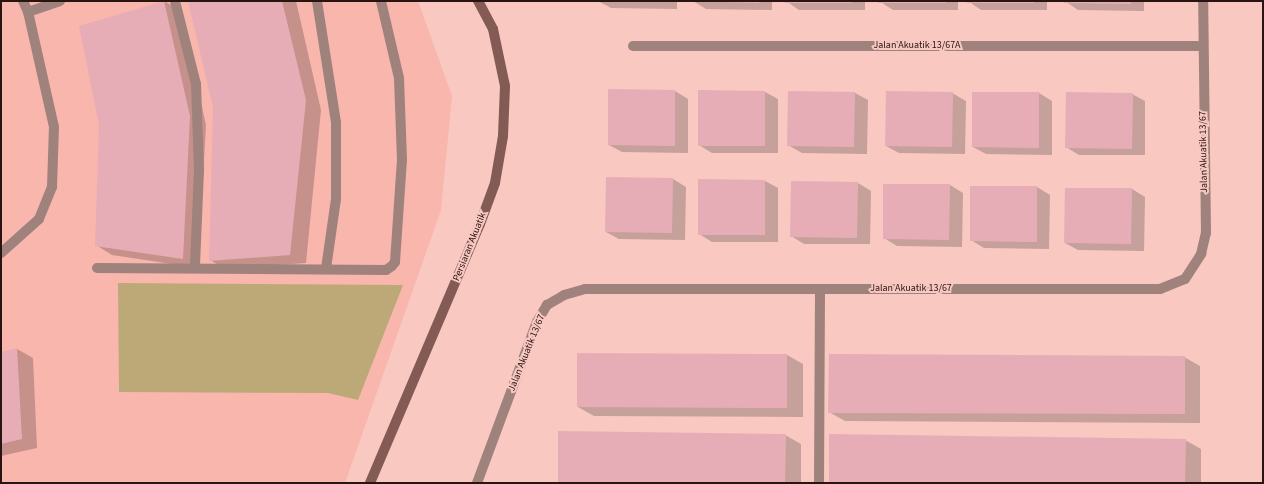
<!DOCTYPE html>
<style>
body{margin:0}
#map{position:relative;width:1264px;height:484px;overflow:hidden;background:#f8c8c1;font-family:"Source Sans 3",sans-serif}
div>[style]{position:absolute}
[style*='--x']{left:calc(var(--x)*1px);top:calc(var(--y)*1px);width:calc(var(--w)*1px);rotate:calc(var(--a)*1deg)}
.built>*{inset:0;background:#f8b6ad}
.green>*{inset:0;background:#bda977}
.shadow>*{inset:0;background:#0003}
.building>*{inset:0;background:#e7adb6}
.lane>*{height:10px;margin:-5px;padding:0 5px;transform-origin:5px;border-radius:5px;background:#a0827d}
.street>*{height:10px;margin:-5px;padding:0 5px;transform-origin:5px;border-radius:5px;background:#a0827d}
.secondary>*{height:10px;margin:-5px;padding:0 5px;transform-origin:5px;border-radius:5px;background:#835a54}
span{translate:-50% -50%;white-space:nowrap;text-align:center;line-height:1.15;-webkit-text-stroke:4px #f8c8c1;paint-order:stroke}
.street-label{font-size:10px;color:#291412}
.frame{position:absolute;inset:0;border:2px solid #291412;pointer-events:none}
</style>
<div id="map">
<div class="built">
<div style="clip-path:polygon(1px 1px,418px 1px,452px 96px,441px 210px,345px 483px,1px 483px)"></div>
</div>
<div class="green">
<div style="clip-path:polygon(118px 283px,403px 285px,358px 400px,328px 393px,119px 392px)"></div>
</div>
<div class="shadow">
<div style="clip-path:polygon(189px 1px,296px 1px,321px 110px,306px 263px,225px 269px,210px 260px,214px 108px)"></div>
<div style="clip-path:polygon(598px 1px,677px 1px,677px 9px,611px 8px)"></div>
<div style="clip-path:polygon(693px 1px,772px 1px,772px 10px,706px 9px)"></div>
<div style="clip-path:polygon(786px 1px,865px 1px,865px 10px,799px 10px)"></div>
<div style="clip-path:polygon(879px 1px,958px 1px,958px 10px,893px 10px)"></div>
<div style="clip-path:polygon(968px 1px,1047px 1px,1047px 10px,981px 10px)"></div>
<div style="clip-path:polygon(1065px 1px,1144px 1px,1144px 11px,1078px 10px)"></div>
<div style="clip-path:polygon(166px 2px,181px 11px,206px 125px,198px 268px,112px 255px,96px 245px,100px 125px,80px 27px)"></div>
<div style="clip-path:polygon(609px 91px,675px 91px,688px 99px,688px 153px,622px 152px,609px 145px)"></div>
<div style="clip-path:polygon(765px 92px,778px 99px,778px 153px,712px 153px,699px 145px)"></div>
<div style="clip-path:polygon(855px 93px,868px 100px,867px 154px,802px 153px,788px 145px)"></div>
<div style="clip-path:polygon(952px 93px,966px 101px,965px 154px,899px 153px,886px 146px)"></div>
<div style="clip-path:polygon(1039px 93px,1052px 101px,1052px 155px,986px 154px,973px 147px)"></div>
<div style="clip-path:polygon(1132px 94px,1145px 101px,1145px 155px,1079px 155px,1066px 147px)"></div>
<div style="clip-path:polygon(673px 179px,686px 187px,685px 240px,619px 239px,606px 232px)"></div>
<div style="clip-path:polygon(765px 181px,778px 188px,778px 242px,712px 242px,699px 234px)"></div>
<div style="clip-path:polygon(858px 183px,871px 191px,870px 244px,804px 244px,791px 236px)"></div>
<div style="clip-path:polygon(950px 185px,963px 193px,962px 247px,897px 246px,884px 238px)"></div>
<div style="clip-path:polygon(971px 187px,1037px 187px,1050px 195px,1049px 249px,984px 248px,971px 240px)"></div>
<div style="clip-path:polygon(1132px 189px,1145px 197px,1144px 251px,1078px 250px,1065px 243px)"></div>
<div style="clip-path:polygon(17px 349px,33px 358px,37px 448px,1px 456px,1px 353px)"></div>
<div style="clip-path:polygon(578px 354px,787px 355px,803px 364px,803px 417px,594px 416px,578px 407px)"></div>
<div style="clip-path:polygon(1184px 357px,1200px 366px,1200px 423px,845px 421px,829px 412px)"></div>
<div style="clip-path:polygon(785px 435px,801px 444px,801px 483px,559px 483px)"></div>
<div style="clip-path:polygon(1185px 440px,1201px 449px,1201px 483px,830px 483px)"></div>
</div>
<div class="building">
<div style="clip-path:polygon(164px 1px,190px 116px,183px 259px,95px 246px,99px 125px,79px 26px)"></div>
<div style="clip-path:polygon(188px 1px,282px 1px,306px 100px,290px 255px,209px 261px,213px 108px)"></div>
<div style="clip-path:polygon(720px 1px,759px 1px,759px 3px,720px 2px)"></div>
<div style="clip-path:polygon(785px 1px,852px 1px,852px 3px,785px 3px)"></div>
<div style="clip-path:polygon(878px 1px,946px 1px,946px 3px,878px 3px)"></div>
<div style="clip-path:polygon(967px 1px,1034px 1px,1034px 3px,967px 3px)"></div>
<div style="clip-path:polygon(1064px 1px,1131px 1px,1131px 4px,1064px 3px)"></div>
<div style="clip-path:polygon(608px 89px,675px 90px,675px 146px,608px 145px)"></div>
<div style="clip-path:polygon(698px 90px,765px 91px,765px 146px,698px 146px)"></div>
<div style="clip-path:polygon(788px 91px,855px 92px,854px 147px,787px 146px)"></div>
<div style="clip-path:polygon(886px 91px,953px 92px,952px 147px,885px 146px)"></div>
<div style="clip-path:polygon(972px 92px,1039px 92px,1039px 148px,972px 147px)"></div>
<div style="clip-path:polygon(1066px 92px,1133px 93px,1132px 149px,1065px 148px)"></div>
<div style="clip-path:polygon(606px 177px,673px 178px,672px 233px,605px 232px)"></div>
<div style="clip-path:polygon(698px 179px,765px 180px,765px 235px,698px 235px)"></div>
<div style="clip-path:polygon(791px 181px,858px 182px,857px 238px,790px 237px)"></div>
<div style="clip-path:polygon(883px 184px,950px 184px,949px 240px,883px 239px)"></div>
<div style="clip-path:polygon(970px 186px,1037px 186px,1037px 242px,970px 241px)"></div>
<div style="clip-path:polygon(1065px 188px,1132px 188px,1131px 244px,1064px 243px)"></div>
<div style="clip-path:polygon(17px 348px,22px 439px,1px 444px,1px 352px)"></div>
<div style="clip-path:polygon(577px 353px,787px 354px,787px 408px,577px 407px)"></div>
<div style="clip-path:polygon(829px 354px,1185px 356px,1185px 414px,828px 413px)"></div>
<div style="clip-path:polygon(558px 431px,786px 434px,785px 483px,558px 483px)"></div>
<div style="clip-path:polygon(829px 434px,1186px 439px,1185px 483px,829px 483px)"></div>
</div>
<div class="lane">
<div style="--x:175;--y:1;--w:86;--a:75.8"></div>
<div style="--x:196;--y:84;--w:86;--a:88"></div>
<div style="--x:199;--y:170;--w:97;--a:92.4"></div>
<div style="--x:317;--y:1;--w:122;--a:81.1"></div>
<div style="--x:336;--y:122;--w:77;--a:90"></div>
<div style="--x:336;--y:199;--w:70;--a:98.2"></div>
<div style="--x:28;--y:12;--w:34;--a:-19"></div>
<div style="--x:1;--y:253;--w:51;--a:-41.8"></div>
<div style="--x:39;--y:219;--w:35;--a:-68"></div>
<div style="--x:52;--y:187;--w:60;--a:-88.1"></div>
<div style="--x:54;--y:127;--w:118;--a:-102.7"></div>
<div style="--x:28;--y:12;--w:12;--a:-114"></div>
<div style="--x:97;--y:268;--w:289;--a:0.4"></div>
<div style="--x:386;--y:270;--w:7;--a:-34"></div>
<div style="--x:392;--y:266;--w:5;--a:-53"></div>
<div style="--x:395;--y:262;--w:102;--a:-86.1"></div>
<div style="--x:402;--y:160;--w:82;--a:-92.1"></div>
<div style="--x:399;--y:78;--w:79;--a:-103.2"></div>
<div style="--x:819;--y:483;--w:194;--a:-89.7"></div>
</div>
<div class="street">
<div style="--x:633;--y:46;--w:569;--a:0"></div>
<div style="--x:477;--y:483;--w:172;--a:-69.6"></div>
<div style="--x:537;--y:322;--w:20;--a:-60"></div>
<div style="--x:547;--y:305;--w:20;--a:-30"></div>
<div style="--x:564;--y:295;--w:22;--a:-16"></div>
<div style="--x:585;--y:289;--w:575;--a:0"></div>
<div style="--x:1160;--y:289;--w:27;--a:-22"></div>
<div style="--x:1185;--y:279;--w:30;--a:-57"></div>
<div style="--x:1201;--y:254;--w:22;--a:-77"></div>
<div style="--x:1206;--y:233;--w:232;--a:-90.7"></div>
</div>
<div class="secondary">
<div style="--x:370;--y:483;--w:281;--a:-67"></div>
<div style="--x:480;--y:224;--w:44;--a:-69.9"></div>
<div style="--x:495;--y:183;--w:48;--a:-80.3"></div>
<div style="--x:503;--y:136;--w:50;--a:-87.7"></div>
<div style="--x:505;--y:86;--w:58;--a:-101.9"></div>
<div style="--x:493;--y:29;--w:32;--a:-118"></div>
</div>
<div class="street-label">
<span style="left:917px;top:46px">Jalan Akuatik 13/67A</span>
<span style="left:1204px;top:152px;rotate:-91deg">Jalan Akuatik 13/67</span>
<span style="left:470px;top:247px;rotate:-68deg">Persiaran Akuatik</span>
<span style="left:911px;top:289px">Jalan Akuatik 13/67</span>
<span style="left:527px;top:353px;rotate:-68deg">Jalan Akuatik 13/67</span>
</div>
<div class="frame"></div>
</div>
